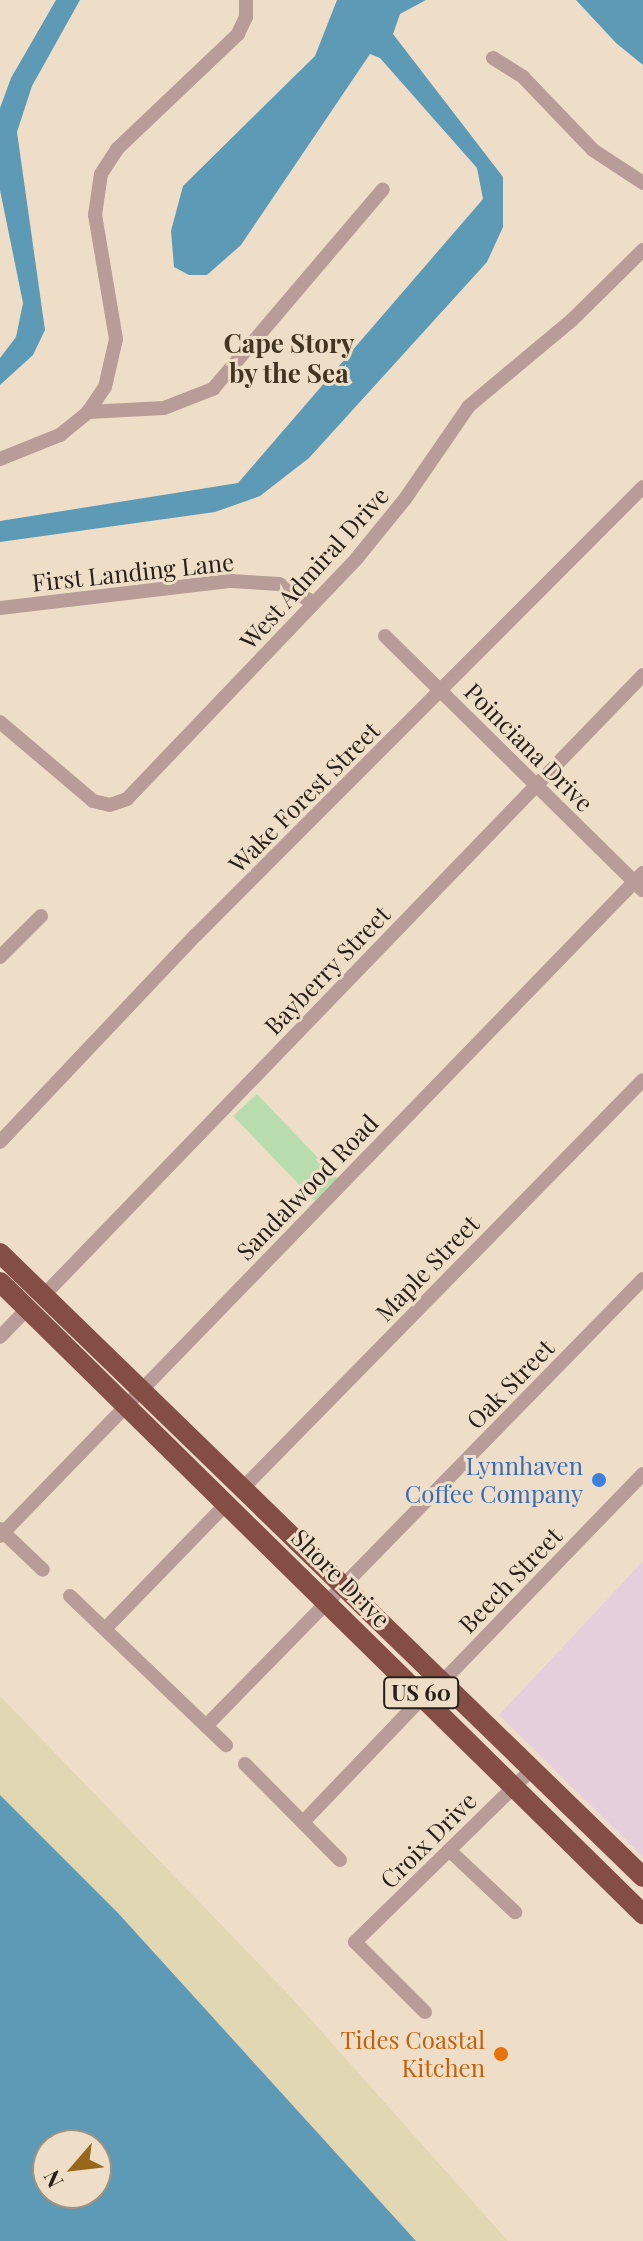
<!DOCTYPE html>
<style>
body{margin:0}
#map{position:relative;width:643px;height:2241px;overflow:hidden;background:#efdec7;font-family:"Playfair Display",serif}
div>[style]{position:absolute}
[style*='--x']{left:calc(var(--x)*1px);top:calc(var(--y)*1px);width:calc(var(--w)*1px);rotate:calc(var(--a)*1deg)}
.commercial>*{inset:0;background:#e6cfdc}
.green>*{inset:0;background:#b7ddaf}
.sand>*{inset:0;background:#e1d7b2}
.water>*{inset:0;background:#5d9ab5}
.minor>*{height:14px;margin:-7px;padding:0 7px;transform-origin:7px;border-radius:7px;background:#b89c97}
.highway>*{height:20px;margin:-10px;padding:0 10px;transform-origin:10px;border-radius:10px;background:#844e45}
.dots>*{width:22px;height:22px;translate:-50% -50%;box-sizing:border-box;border:4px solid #efdec7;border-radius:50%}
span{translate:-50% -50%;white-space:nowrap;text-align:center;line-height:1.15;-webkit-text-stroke:6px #efdec7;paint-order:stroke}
.shield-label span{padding:2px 6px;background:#efdec7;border:2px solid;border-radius:6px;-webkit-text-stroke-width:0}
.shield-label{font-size:22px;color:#272018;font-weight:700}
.street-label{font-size:24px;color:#272018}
.shop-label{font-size:24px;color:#366cbe}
.right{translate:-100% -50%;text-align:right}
.food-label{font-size:24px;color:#c56008}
.neighbourhood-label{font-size:26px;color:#433522;font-weight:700}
.north{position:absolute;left:32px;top:2129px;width:80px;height:80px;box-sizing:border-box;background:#efdec7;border:2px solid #9f9281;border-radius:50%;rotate:242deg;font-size:22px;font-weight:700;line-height:32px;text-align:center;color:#272018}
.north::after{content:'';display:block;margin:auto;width:28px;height:36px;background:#98681a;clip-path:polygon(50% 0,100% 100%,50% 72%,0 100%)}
</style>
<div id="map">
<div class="commercial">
<div style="clip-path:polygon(643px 1561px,643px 1857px,499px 1715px)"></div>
</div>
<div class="green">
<div style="clip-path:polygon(257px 1094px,338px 1179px,315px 1201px,233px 1116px)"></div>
</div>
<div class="sand">
<div style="clip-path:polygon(0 1696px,289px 1995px,508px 2241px,416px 2241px,118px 1913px,0 1795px)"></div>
</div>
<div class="water">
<div style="clip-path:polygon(56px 0,80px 0,32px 86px,17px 132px,45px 330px,33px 355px,0 385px,0 358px,16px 337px,23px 303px,0 190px,0 108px,11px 78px)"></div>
<div style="clip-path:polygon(337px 0,426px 0,400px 14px,393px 34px,503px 177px,503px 227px,487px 262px,309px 458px,260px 496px,215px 512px,0 542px,0 521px,238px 483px,483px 199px,477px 168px,380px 58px,370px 54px,241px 245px,207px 275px,189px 275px,174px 267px,171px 231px,183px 186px,315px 56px)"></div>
<div style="clip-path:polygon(576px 0,643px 0,643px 65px,616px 43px)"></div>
<div style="clip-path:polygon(evenodd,0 1795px,118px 1913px,416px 2241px,0 2241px,0 1795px,48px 2145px,96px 2145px,96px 2193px,48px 2193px,48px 2145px)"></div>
</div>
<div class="minor">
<div style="--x:493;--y:58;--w:36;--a:32"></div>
<div style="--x:523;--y:77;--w:101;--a:46.2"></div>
<div style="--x:593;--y:150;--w:60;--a:33.4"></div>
<div style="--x:88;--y:412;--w:76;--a:-3"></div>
<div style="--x:164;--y:408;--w:53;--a:-21.2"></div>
<div style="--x:213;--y:389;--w:262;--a:-49.6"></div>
<div style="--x:0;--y:459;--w:65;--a:-21.8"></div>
<div style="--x:60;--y:435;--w:36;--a:-39"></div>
<div style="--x:88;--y:412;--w:30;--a:-56"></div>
<div style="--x:105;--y:387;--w:49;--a:-77.1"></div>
<div style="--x:116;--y:339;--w:126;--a:-99.6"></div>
<div style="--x:95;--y:215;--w:41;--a:-81.7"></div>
<div style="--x:101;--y:174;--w:30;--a:-57"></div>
<div style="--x:117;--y:149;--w:167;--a:-43.5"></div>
<div style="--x:238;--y:34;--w:19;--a:-65"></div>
<div style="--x:246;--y:17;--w:17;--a:-90"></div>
<div style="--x:0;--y:608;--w:233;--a:-6.7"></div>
<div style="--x:231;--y:581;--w:48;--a:3.6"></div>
<div style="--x:279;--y:584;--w:40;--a:28"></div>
<div style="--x:385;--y:636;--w:362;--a:44.6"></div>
<div style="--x:0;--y:722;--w:122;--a:40.3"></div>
<div style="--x:93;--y:801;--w:17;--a:13"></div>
<div style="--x:110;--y:805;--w:18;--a:-19"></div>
<div style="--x:127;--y:799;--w:333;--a:-46.3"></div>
<div style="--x:357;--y:558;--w:76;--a:-50.9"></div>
<div style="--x:405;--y:499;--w:113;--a:-55.5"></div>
<div style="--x:469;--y:406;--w:134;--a:-39.9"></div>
<div style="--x:572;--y:320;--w:100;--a:-44.6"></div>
<div style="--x:0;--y:957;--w:58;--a:-45"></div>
<div style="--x:0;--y:1142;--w:285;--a:-46.6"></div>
<div style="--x:196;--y:935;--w:633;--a:-45.06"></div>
<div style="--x:44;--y:1295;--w:862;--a:-45.99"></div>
<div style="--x:0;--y:1337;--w:39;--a:-46"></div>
<div style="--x:243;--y:1488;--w:571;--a:-45.57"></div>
<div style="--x:0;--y:1529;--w:59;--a:43.6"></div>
<div style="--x:0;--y:1536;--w:924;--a:-45.88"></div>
<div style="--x:70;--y:1596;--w:216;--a:43.7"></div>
<div style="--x:105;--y:1629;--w:175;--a:-45.9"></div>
<div style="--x:442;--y:1682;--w:289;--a:-46"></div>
<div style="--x:206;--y:1726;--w:625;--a:-45.65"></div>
<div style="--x:245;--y:1764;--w:135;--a:45.3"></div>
<div style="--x:305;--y:1820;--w:172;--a:-46.2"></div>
<div style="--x:449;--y:1850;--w:91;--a:43.2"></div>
<div style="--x:425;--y:2012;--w:99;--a:-135"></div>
<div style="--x:355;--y:1942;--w:248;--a:-44.3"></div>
</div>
<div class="highway">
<div style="--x:0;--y:1253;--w:896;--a:44.14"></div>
<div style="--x:0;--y:1282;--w:902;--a:44.51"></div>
</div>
<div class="dots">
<div style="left:599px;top:1480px;background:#3f7fe0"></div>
<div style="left:501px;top:2054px;background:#e8710a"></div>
</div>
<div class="shield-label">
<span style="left:421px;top:1693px">US 60</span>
</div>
<div class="street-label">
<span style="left:314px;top:568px;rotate:-48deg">West Admiral Drive</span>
<span style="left:133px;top:572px;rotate:-6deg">First Landing Lane</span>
<span style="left:529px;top:747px;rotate:45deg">Poinciana Drive</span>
<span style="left:304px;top:797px;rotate:-45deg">Wake Forest Street</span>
<span style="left:327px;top:970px;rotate:-46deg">Bayberry Street</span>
<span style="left:307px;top:1187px;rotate:-46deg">Sandalwood Road</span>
<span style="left:427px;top:1268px;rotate:-46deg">Maple Street</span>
<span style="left:510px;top:1384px;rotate:-46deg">Oak Street</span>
<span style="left:341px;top:1578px;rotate:45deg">Shore Drive</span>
<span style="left:510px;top:1580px;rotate:-46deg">Beech Street</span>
<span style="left:428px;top:1840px;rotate:-45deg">Croix Drive</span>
</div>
<div class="shop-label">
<span class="right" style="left:583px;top:1480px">Lynnhaven<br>Coffee Company</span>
</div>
<div class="food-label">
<span class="right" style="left:485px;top:2054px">Tides Coastal<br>Kitchen</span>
</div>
<div class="neighbourhood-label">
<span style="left:289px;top:358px">Cape Story<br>by the Sea</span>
</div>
<div class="north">N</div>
</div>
